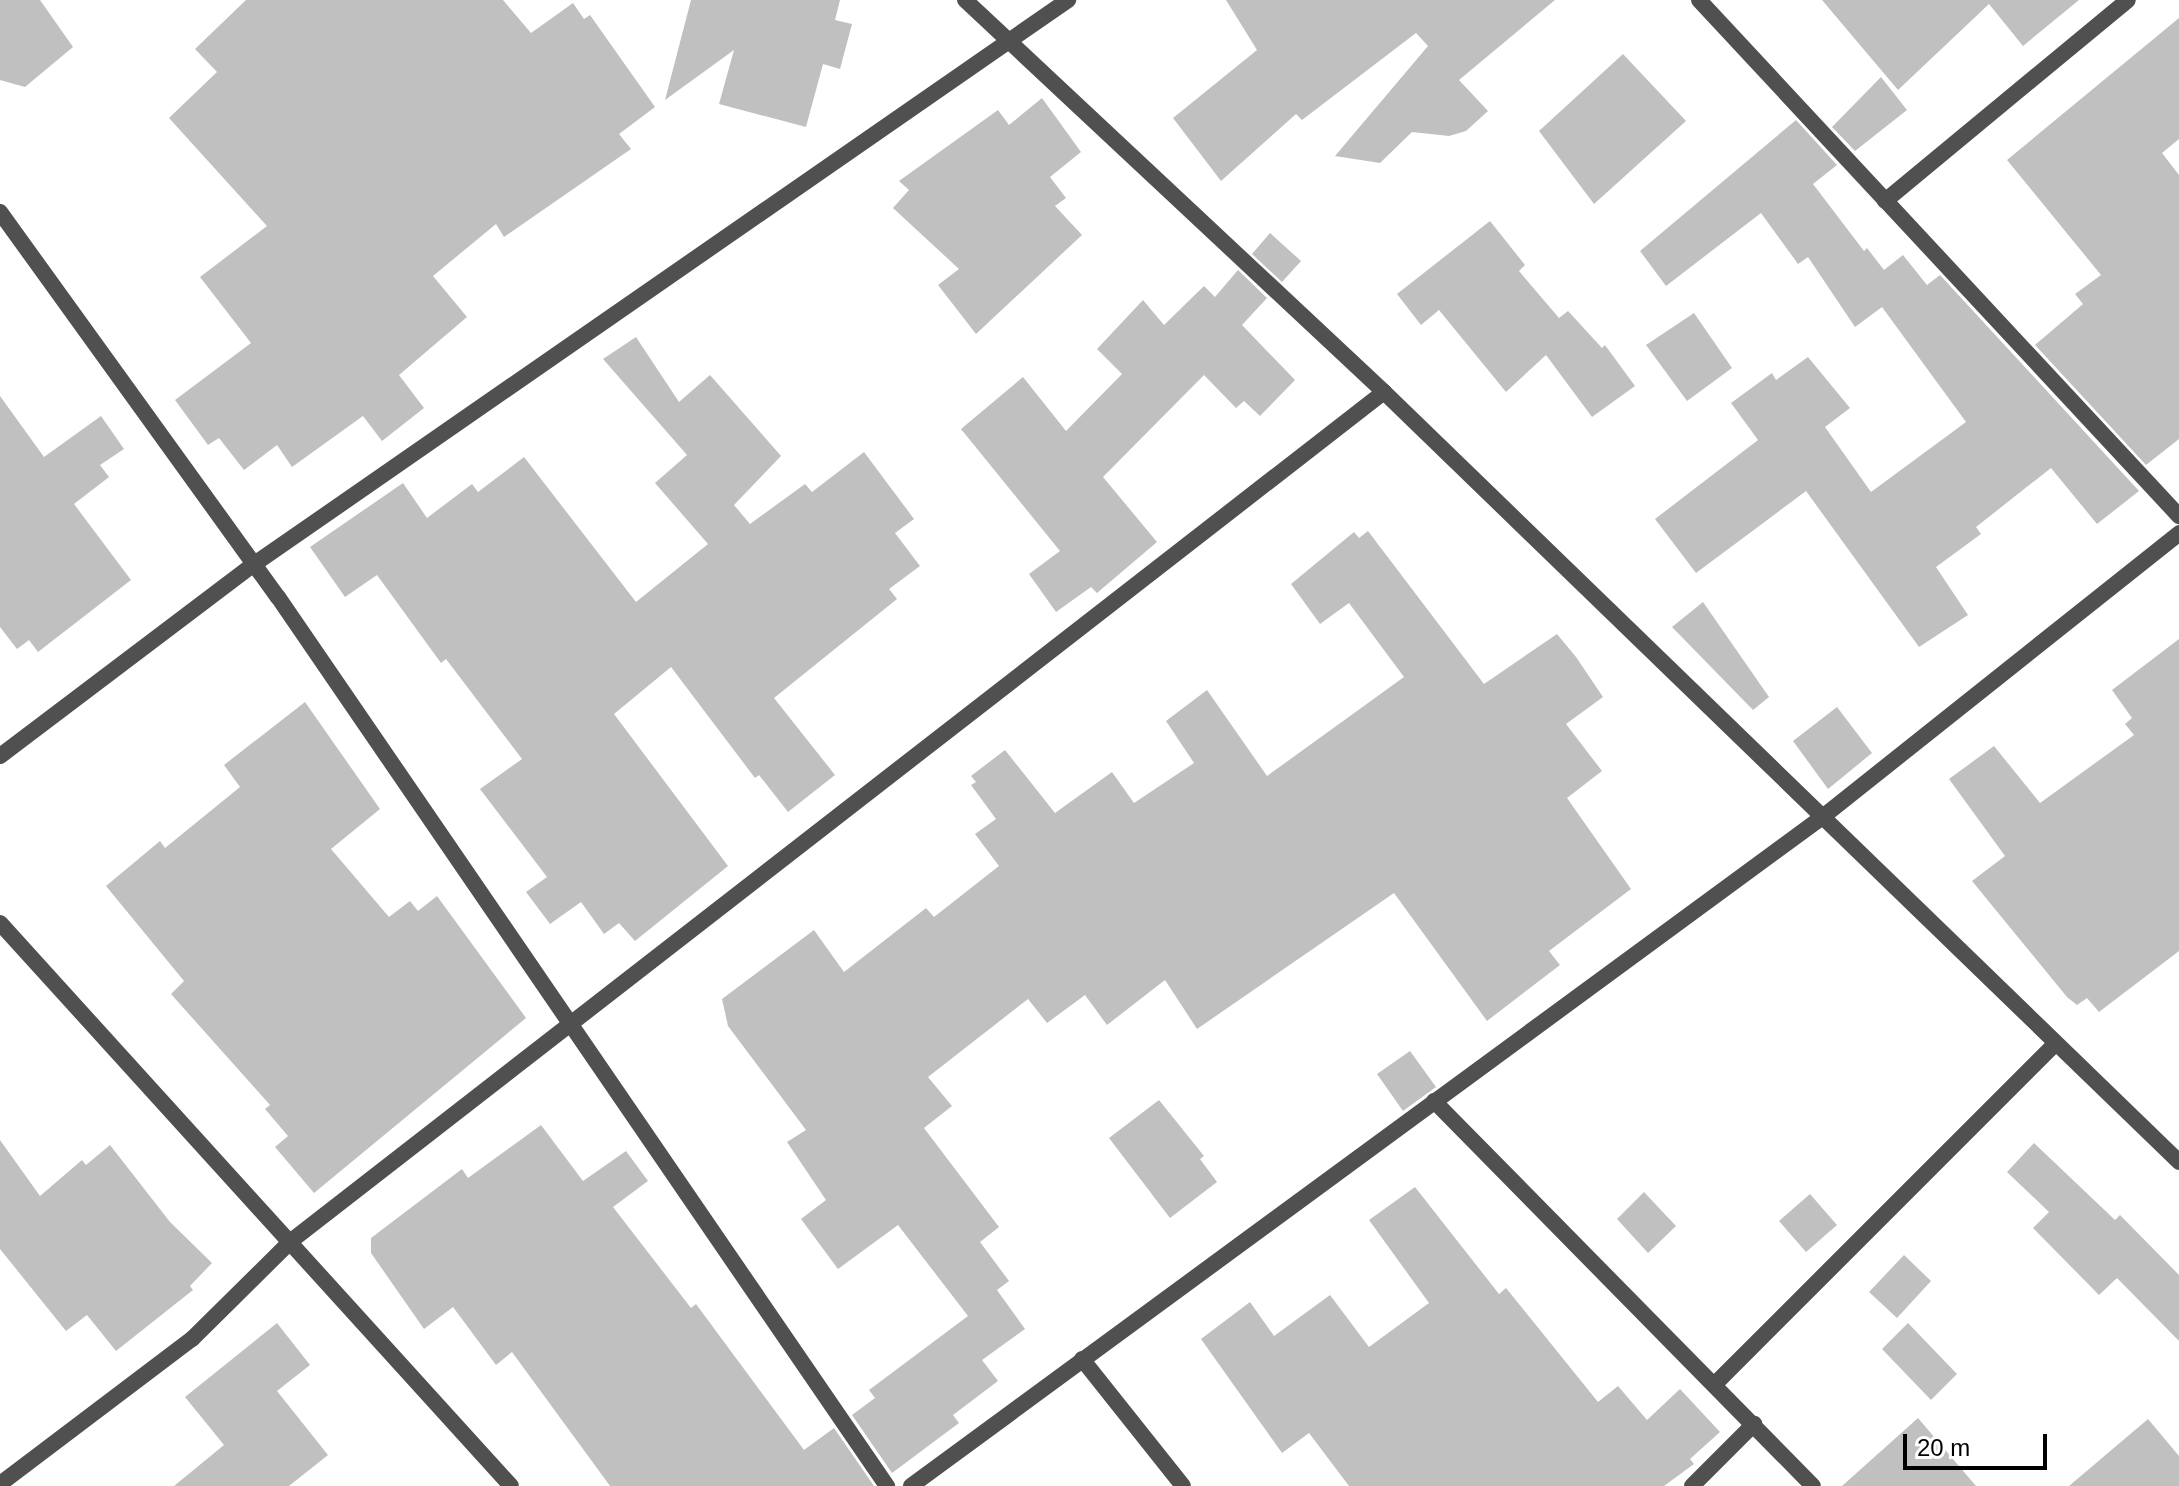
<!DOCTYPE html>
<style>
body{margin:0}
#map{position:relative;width:2179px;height:1486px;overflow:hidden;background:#fff;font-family:Helvetica,sans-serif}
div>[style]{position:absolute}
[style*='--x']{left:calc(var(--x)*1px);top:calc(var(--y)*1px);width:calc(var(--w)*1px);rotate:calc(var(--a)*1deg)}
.building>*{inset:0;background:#c0c0c0}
.street>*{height:16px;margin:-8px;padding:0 8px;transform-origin:8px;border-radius:8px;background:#505050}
span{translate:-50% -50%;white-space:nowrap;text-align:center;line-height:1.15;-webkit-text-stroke:8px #fff;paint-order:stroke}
.scale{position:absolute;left:1903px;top:1434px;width:144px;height:36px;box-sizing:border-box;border:4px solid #000;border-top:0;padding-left:10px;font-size:24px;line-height:28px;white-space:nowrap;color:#000;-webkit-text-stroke:6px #fff;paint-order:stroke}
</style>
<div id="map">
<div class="building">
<div style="clip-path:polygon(0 0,40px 0,73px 47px,25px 87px,0 80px)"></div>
<div style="clip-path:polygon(246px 0,503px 0,531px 33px,573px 3px,584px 19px,590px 15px,655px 107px,619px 134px,631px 149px,504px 237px,496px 224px,433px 276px,467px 317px,399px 375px,424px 408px,382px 441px,363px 416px,292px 467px,277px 445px,244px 470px,219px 438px,208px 445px,175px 400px,251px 343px,200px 277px,267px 226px,169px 118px,217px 72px,195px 49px)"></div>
<div style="clip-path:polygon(691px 0,840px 0,835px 20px,852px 24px,840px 69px,823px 64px,806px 127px,719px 104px,734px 50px,665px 100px)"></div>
<div style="clip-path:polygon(1226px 0,1555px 0,1459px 80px,1488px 111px,1466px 131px,1449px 136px,1412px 132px,1380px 163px,1335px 156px,1428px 46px,1416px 33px,1302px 120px,1296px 114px,1221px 181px,1173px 118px,1257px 50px)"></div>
<div style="clip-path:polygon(1822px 0,2079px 0,2023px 46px,1989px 4px,1898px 90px)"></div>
<div style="clip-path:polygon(2179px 18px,2179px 139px,2162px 153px,2179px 175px,2179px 439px,2146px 465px,2035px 345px,2083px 304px,2075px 294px,2101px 275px,2007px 160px)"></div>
<div style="clip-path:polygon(1623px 54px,1686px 121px,1594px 204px,1539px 131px)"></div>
<div style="clip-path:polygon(1881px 77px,1907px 110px,1855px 151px,1832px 127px)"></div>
<div style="clip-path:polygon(1042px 98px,1081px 152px,1050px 177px,1066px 198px,1055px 206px,1082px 235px,976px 334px,938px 285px,959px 269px,893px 208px,909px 190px,899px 181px,998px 110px,1009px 125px)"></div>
<div style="clip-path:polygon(1796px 120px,1837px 165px,1813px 184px,1864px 251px,1867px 248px,1884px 270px,1903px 255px,1927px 285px,1940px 275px,2139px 491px,2097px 524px,2051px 468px,1976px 527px,1981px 534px,1936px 567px,1968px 615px,1919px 647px,1806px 491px,1696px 573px,1655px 519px,1758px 440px,1731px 403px,1772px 373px,1776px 380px,1808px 357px,1850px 408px,1825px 427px,1871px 492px,1966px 422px,1882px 307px,1855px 327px,1808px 257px,1798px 264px,1761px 213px,1666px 286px,1640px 251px)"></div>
<div style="clip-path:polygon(1490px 221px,1525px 265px,1519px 271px,1559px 318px,1568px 311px,1602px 348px,1605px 345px,1635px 386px,1592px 417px,1546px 355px,1506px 392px,1439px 310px,1421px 325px,1397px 294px)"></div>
<div style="clip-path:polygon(1270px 233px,1301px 261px,1282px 282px,1252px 254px)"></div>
<div style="clip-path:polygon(1238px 270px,1267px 298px,1242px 325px,1295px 380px,1260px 416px,1244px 401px,1236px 408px,1204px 375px,1103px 477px,1157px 542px,1097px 593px,1091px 587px,1056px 612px,1029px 574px,1060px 551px,961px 429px,1023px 377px,1066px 431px,1122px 374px,1097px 349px,1143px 300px,1164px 325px,1204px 286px,1215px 297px)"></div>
<div style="clip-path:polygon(1694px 313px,1732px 368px,1687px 401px,1646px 345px)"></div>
<div style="clip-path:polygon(636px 337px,679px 402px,710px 375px,781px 456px,734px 505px,750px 524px,805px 484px,812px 492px,864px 452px,914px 519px,895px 533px,920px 566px,889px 589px,897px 599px,774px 698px,835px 775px,788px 812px,759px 775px,755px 778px,671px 667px,614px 714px,728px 866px,635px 941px,619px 923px,604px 934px,581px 902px,550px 924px,526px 892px,547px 877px,480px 789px,522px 759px,446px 659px,441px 663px,377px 575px,345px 597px,310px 547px,403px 483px,427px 518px,472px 484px,478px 492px,524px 457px,636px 602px,708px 544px,655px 483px,687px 455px,603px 359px)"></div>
<div style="clip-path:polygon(0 396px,44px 457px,101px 416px,124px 449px,100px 465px,109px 477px,74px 504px,131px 580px,38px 652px,29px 640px,17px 649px,0 627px)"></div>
<div style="clip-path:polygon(1368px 531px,1484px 684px,1557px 634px,1576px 657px,1603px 697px,1566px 724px,1602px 771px,1567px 798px,1631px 889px,1549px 951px,1560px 965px,1487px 1021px,1394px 893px,1197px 1029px,1165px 980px,1107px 1025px,1085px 995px,1047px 1023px,1028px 999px,928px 1077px,952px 1106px,924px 1128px,999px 1227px,980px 1242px,1009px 1281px,997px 1290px,1025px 1329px,982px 1360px,998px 1381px,953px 1415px,959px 1423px,892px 1473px,852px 1415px,875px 1398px,869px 1390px,968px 1316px,898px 1225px,838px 1269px,801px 1219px,826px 1200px,787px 1142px,806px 1130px,728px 1026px,722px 999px,814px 930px,844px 972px,926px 908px,934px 917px,999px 866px,975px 834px,996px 819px,971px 785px,976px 782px,971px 776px,1005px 750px,1055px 813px,1112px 772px,1134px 803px,1194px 763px,1166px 721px,1207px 690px,1267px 776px,1404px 677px,1349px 603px,1320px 624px,1291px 584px,1354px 532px,1359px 538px)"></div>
<div style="clip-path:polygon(1703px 602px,1769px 697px,1753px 710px,1672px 627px)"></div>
<div style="clip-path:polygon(2179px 639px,2179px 951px,2099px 1012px,2087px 998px,2077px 1005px,2067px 997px,1972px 881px,2005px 856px,1949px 779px,1994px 746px,2040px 803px,2134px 735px,2125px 724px,2132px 718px,2112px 690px)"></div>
<div style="clip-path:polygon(305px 702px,380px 809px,331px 849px,389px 917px,410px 901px,418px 911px,437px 896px,526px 1018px,314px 1193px,275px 1147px,288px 1136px,265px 1109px,270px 1105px,171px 994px,184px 981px,106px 886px,160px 841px,165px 848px,240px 787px,224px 765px)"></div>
<div style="clip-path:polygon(1837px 707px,1872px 753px,1828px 789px,1793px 741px)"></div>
<div style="clip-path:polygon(1410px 1051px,1436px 1087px,1403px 1111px,1377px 1074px)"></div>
<div style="clip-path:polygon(1159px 1100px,1204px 1156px,1200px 1159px,1217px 1182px,1170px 1218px,1109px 1138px)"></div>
<div style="clip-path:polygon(541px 1125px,583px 1181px,626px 1151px,648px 1181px,613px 1207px,691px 1308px,696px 1304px,804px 1450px,834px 1428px,874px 1486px,610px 1486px,512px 1352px,496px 1365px,453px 1307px,424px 1329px,371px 1253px,371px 1238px,462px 1169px,468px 1178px)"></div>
<div style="clip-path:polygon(0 1140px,40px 1196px,82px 1160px,86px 1165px,110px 1145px,170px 1222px,212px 1263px,190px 1286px,193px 1290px,116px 1351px,87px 1315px,66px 1331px,0 1249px)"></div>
<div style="clip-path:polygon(2034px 1143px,2115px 1220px,2120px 1215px,2179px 1275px,2179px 1341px,2117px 1278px,2099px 1295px,2033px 1228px,2049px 1212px,2007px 1172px)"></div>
<div style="clip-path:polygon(1415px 1187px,1499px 1294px,1506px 1288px,1598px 1402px,1618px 1386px,1647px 1420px,1680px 1389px,1720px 1432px,1690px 1459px,1694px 1464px,1664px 1486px,1349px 1486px,1309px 1433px,1282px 1453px,1201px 1339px,1250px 1302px,1274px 1336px,1330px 1295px,1369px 1347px,1429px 1303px,1369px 1220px)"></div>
<div style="clip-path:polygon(1644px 1192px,1676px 1226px,1648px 1253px,1617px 1219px)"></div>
<div style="clip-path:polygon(1810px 1194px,1837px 1225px,1806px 1252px,1779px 1221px)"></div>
<div style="clip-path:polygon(1904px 1255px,1931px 1281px,1897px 1318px,1869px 1292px)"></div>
<div style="clip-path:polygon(277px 1323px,310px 1365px,277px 1391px,328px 1455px,289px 1486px,174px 1486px,224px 1445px,185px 1397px)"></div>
<div style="clip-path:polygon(1908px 1323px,1957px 1374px,1931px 1400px,1882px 1349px)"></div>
<div style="clip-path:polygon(1918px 1418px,1976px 1486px,1842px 1486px)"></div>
<div style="clip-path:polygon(2148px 1419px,2179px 1456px,2179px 1486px,2069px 1486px)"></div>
</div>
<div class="street">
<div style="--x:965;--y:0;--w:574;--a:43.09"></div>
<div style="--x:1384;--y:392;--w:1107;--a:44.08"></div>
<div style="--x:1699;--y:0;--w:705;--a:47.07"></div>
<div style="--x:1885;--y:201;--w:315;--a:-39.6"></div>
<div style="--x:0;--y:212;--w:475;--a:54.2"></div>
<div style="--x:278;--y:597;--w:1078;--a:55.59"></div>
<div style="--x:0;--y:756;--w:317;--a:-37.1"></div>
<div style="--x:253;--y:565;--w:992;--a:-34.73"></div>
<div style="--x:0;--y:923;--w:760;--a:47.77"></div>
<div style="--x:1434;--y:1101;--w:540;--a:45.45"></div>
<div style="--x:1082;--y:1359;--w:162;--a:51.5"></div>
<div style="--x:1715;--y:1384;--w:481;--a:-45"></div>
<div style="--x:0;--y:1484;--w:241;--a:-37.1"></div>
<div style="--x:192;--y:1339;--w:139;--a:-44.7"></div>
<div style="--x:291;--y:1241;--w:1384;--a:-37.84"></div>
<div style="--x:911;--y:1486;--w:1134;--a:-36.28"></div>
<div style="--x:1825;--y:815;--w:453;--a:-38.5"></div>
<div style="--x:1692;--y:1486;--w:88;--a:-45"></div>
</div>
<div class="scale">20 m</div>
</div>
